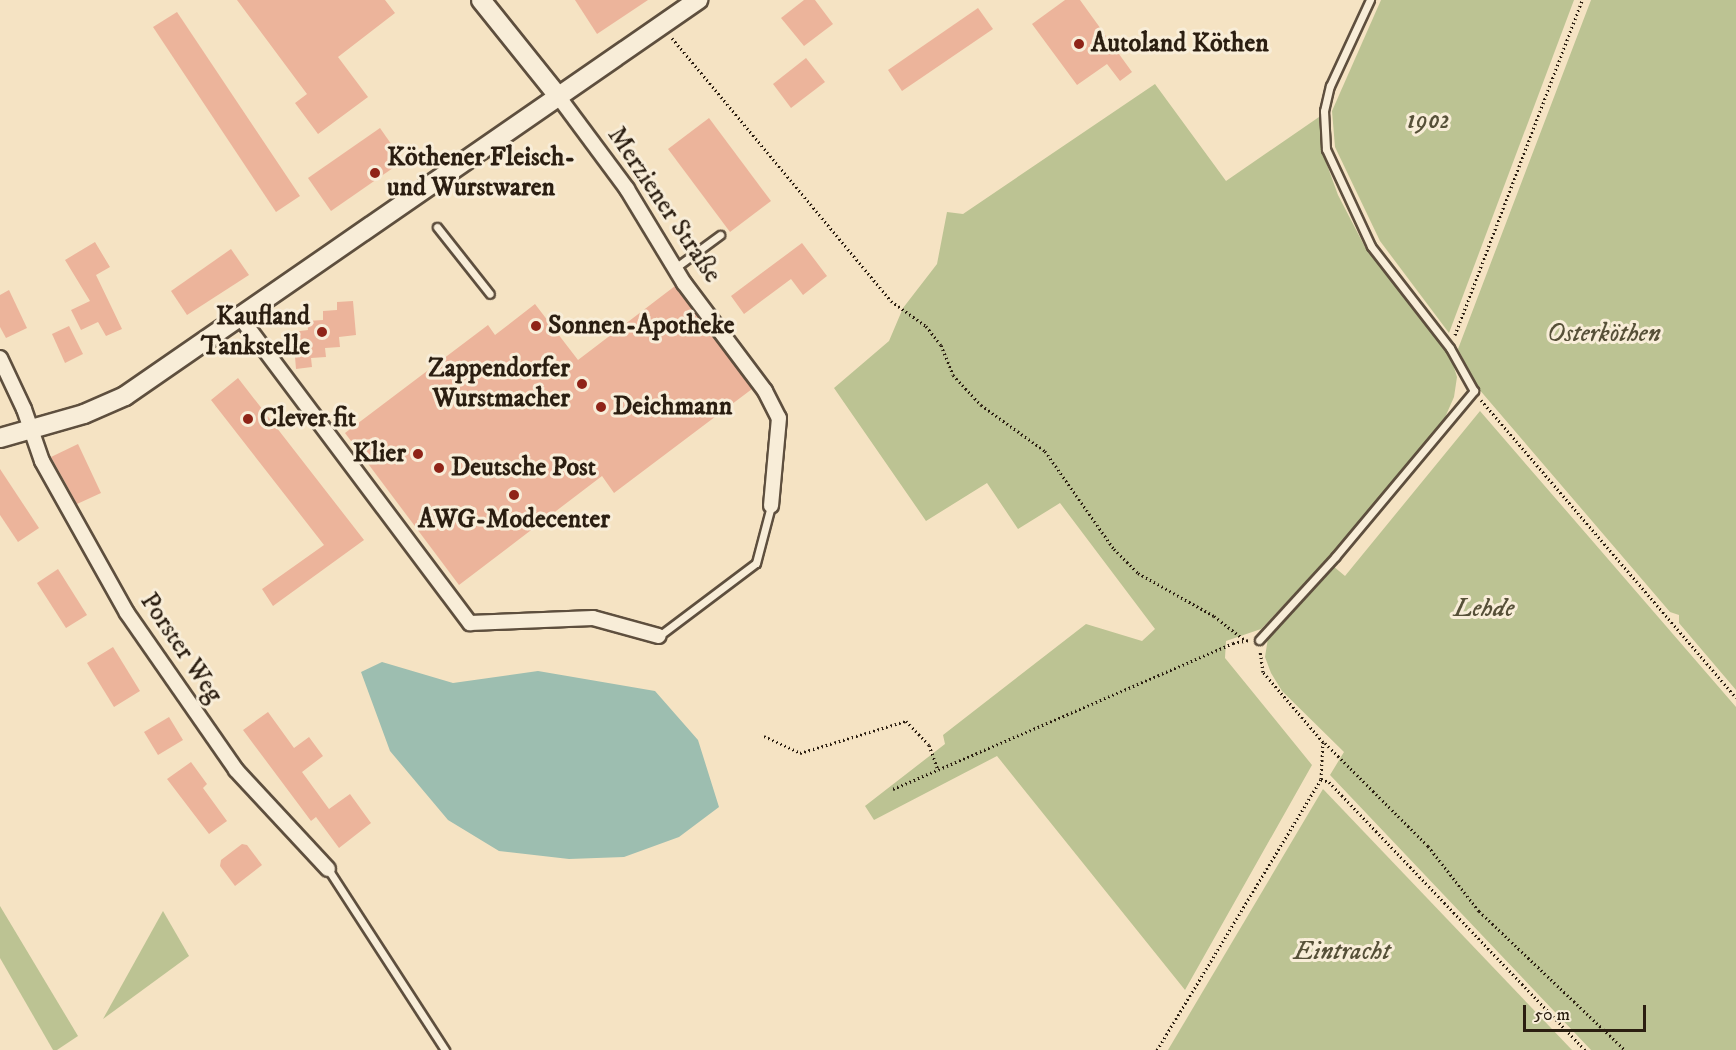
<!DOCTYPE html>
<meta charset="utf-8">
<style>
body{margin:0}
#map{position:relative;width:1736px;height:1050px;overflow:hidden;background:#f5e3c3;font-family:"IM FELL DW Pica",serif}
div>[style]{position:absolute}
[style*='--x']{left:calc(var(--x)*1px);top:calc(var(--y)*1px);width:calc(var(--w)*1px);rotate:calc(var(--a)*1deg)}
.green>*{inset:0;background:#bcc393}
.water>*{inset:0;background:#9dbeb0}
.building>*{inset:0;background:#ecb49b}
.path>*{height:3px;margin-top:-1.5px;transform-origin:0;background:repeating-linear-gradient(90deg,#2b1e11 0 1.5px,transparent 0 4.5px)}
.roads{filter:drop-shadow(2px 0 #5e4f3e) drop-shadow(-2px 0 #5e4f3e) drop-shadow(0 2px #5e4f3e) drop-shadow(0 -2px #5e4f3e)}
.service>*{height:7px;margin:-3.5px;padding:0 3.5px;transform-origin:3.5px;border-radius:3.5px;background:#f8edd8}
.minor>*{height:14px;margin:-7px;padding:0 7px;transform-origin:7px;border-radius:7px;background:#f8edd8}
.secondary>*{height:18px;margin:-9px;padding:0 9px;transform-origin:9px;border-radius:9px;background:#f8edd8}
.dots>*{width:16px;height:16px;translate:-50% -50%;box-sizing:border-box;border:3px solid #f8edd8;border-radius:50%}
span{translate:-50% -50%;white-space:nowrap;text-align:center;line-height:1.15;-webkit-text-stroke:6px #f8edd8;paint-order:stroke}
.poi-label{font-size:26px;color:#2b1e11;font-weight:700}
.left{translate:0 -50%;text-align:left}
.right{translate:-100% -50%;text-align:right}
.park-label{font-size:26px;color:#565038;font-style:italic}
.street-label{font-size:26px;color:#2b1e11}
.scale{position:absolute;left:1523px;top:1005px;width:123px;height:27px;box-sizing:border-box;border:3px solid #2b1e11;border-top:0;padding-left:8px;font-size:18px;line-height:21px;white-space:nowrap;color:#2b1e11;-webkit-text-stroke:4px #f8edd8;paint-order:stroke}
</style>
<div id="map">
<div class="green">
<div style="clip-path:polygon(1381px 0,1574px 0,1449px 333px,1380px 241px,1335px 147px,1332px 111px)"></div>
<div style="clip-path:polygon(1591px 0,1736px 0,1736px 690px,1679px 623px,1679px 615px,1670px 612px,1478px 388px,1458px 349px)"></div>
<div style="clip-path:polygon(1155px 84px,1226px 181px,1319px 117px,1322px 151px,1338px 195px,1365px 247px,1451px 358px,1457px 377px,1454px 397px,1443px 422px,1325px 562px,1261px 629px,1226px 641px,1225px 658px,1312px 765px,1185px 990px,997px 756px,874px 820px,865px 806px,945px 744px,943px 735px,1086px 624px,1142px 641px,1155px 629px,1060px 503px,1018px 529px,987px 483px,926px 521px,834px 388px,889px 341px,903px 308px,937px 264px,947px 212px,963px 214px)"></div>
<div style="clip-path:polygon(1480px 411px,1736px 707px,1736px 1050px,1591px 1050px,1330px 775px,1344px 752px,1282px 691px,1271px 673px,1265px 657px,1268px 638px,1333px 566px,1345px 576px)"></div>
<div style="clip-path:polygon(1323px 789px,1572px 1050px,1168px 1050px)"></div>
<div style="clip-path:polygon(0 906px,78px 1036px,57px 1050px,53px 1050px,0 958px)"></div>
<div style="clip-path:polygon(163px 911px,189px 956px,103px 1019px)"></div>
</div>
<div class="water">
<div style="clip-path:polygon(382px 662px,453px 683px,538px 671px,655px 691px,698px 740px,719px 807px,679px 837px,624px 857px,569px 859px,499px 851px,448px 820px,390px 751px,361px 672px)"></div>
</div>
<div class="building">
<div style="clip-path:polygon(237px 0,385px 0,395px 13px,338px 57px,368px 97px,318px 134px,295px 103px,307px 94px)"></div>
<div style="clip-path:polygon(575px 0,648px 0,597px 34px)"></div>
<div style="clip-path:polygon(804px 0,815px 0,833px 24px,804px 46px,781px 18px)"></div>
<div style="clip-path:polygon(1065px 0,1080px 0,1132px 72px,1120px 81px,1107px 64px,1077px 85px,1032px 24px)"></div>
<div style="clip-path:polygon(978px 8px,993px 29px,902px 91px,888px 70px)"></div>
<div style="clip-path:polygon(177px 12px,300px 196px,276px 212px,153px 27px)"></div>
<div style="clip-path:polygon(806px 58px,825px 82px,791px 108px,773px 84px)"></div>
<div style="clip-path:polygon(709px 118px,771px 201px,730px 232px,668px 149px)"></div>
<div style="clip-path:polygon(380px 128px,403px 161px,331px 211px,308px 178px)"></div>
<div style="clip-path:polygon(95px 242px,110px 267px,96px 275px,122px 329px,106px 336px,98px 322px,81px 330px,71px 310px,90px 301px,65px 260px)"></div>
<div style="clip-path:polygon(802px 243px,827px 276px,803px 295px,791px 279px,744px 314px,731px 296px)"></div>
<div style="clip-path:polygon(231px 249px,249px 275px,187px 315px,171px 291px)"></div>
<div style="clip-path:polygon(675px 286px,752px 389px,614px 493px,602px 476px,459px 585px,345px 433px,488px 325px,495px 335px,535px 304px,578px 360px)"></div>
<div style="clip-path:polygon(9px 290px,27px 328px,6px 338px,0 327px,0 295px)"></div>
<div style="clip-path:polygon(353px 301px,356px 335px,339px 337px,340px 347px,325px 348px,326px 357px,311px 358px,312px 367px,296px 369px,293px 332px,308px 330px,307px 321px,323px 320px,323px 311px,337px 310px,337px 302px)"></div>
<div style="clip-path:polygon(69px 326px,83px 354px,65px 363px,52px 334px)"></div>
<div style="clip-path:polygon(238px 378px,364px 540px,273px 606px,262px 589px,324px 545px,211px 400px)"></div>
<div style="clip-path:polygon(78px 444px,101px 493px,77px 504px,51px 457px)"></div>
<div style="clip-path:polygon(0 469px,39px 528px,18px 542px,0 515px)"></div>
<div style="clip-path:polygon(58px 569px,87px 615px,66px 628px,37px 583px)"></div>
<div style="clip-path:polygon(113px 647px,140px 691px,114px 707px,87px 663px)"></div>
<div style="clip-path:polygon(268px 712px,294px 748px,309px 737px,323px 756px,302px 772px,329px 809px,350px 794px,371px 823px,339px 848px,316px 817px,311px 821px,243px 730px)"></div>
<div style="clip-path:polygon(169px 717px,183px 740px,158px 755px,144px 732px)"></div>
<div style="clip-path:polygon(191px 762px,207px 784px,203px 788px,227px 821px,209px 834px,167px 779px)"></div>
<div style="clip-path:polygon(242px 844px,247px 845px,262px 865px,235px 886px,220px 866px,221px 860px)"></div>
</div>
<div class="path">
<div style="--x:672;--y:38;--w:342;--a:50.2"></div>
<div style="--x:891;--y:301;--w:43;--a:35.5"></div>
<div style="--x:926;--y:326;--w:24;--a:52"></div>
<div style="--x:941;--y:345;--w:32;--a:68"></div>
<div style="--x:953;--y:375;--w:41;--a:47"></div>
<div style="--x:981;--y:405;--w:79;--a:35.7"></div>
<div style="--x:1045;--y:451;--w:120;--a:54.9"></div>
<div style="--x:1114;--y:549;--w:34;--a:45"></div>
<div style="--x:1138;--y:573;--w:87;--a:29.5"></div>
<div style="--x:1214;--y:616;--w:39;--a:38"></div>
<div style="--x:1455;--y:335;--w:358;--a:-69.2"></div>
<div style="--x:1481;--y:400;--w:392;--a:49.4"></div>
<div style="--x:764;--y:736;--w:40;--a:25"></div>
<div style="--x:800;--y:753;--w:111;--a:-16.8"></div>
<div style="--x:906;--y:721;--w:33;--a:46"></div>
<div style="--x:929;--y:745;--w:27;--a:70"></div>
<div style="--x:1325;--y:743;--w:146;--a:45"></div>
<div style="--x:1428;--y:846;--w:83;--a:51.9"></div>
<div style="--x:1479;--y:911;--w:202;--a:43.6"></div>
<div style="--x:1321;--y:779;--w:9;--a:21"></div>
<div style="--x:1329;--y:782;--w:371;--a:46.3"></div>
<div style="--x:893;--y:789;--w:370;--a:-23.2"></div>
<div style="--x:1233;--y:643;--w:17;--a:-10"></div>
<div style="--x:1157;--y:1050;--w:317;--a:-58.8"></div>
<div style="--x:1321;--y:779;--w:37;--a:-87"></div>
<div style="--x:1323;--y:742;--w:92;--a:-130.6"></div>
<div style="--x:1263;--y:672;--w:22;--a:-98"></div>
</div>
<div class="roads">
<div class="service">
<div style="--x:437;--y:227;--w:85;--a:51.7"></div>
<div style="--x:675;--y:268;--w:56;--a:-36.3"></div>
<div style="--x:659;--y:636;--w:121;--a:-37"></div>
<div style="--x:756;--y:563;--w:59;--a:-75.3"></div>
<div style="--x:1259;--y:640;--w:113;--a:-47.5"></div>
<div style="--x:1335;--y:557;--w:217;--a:-50.1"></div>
<div style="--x:1474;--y:391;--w:49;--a:-119.2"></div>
<div style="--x:1450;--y:348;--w:129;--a:-127.8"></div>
<div style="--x:1371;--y:246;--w:107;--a:-114.9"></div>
<div style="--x:1326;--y:149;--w:38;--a:-93"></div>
<div style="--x:1324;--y:111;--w:26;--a:-77"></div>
<div style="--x:1330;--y:86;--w:95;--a:-65.1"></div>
<div style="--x:328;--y:869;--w:216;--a:57.1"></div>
</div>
<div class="minor">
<div style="--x:558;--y:96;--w:116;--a:53.4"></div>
<div style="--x:627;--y:189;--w:110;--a:58.8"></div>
<div style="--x:684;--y:283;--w:135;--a:53.1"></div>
<div style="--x:765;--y:391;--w:30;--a:63"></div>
<div style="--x:779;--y:418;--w:88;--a:95.2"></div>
<div style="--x:240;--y:317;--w:383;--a:53.1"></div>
<div style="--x:470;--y:623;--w:123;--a:-2.3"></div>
<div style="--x:593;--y:618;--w:68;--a:15.3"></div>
<div style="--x:0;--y:358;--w:56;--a:64.8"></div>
<div style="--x:24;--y:409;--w:55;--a:70.9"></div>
<div style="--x:42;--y:461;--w:174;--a:60.8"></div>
<div style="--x:127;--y:613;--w:191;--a:55.2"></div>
<div style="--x:236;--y:770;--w:135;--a:47.1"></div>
</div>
<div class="secondary">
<div style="--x:481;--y:0;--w:123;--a:51.3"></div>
<div style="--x:0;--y:438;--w:87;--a:-15.9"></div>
<div style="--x:84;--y:414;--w:45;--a:-23.7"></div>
<div style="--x:125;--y:396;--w:697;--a:-34.65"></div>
</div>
</div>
<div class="dots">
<div style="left:1079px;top:44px;background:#8f2418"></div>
<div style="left:375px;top:173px;background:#8f2418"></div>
<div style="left:536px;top:326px;background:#8f2418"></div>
<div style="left:322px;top:332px;background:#8f2418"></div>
<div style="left:582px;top:384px;background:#8f2418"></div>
<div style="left:601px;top:407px;background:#8f2418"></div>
<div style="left:248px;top:419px;background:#8f2418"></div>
<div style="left:418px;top:454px;background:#8f2418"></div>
<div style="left:439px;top:468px;background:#8f2418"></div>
<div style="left:514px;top:495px;background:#8f2418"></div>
</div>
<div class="poi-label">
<span class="left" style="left:1091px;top:44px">Autoland Köthen</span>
<span class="left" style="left:387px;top:173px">Köthener Fleisch-<br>und Wurstwaren</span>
<span class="right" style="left:310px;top:332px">Kaufland<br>Tankstelle</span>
<span class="left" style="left:548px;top:326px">Sonnen-Apotheke</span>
<span class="right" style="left:570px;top:384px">Zappendorfer<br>Wurstmacher</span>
<span class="left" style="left:613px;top:407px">Deichmann</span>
<span class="left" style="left:260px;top:419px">Clever fit</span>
<span class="right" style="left:406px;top:454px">Klier</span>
<span class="left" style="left:451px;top:468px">Deutsche Post</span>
<span style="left:514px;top:520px">AWG-Modecenter</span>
</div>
<div class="park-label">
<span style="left:1428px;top:121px">1902</span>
<span style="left:1604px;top:334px">Osterköthen</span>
<span style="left:1484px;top:609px">Lehde</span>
<span style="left:1342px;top:952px">Eintracht</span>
</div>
<div class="street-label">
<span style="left:664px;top:205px;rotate:56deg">Merziener Straße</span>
<span style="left:181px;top:648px;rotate:56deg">Porster Weg</span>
</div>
<div class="scale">50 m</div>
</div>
